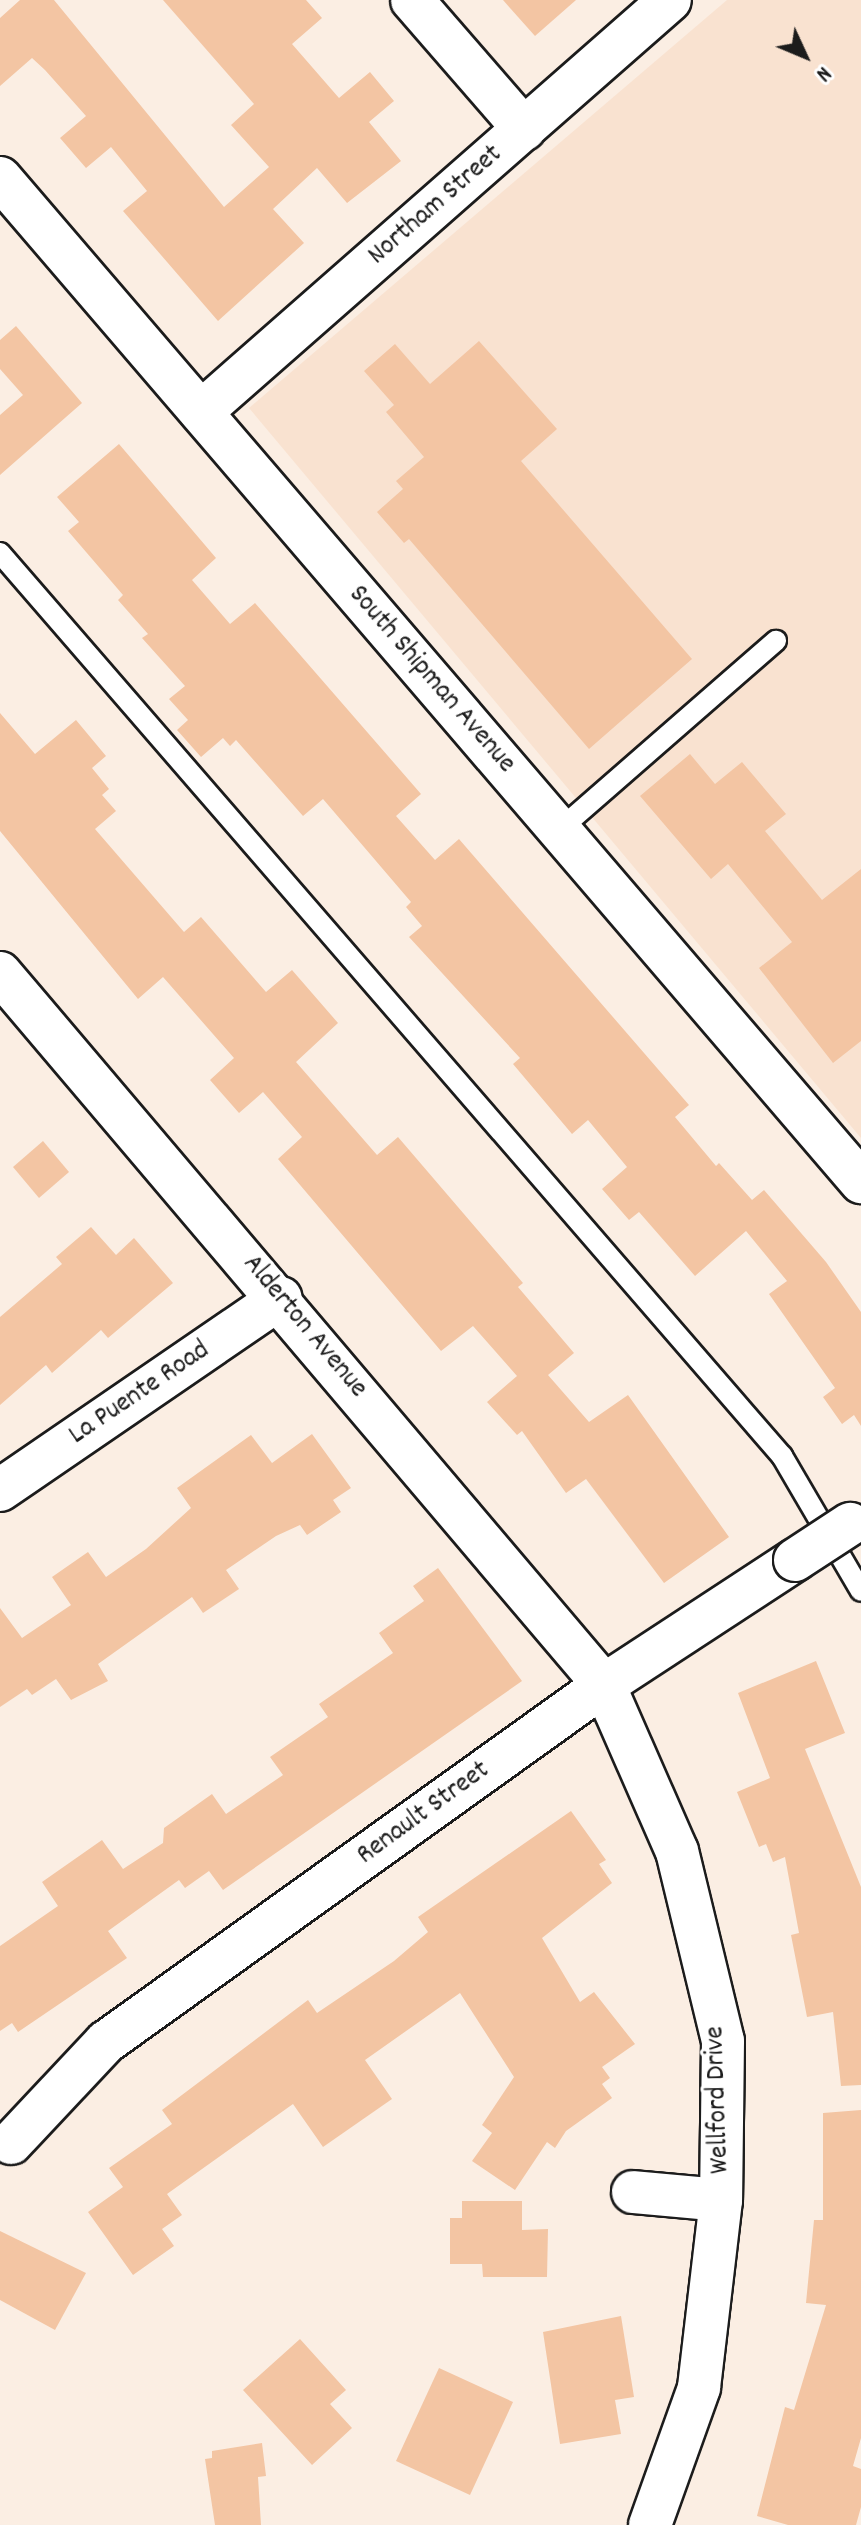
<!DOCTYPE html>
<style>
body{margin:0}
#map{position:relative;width:861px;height:2525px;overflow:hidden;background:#fbeee3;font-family:Dekko,sans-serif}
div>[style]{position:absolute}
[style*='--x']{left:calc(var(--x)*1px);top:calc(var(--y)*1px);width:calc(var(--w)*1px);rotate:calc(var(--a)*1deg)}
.built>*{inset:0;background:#f9e2d0}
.building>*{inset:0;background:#f3c5a3}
.roads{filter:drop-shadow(2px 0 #1c1c1c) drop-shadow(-2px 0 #1c1c1c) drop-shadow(0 2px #1c1c1c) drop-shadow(0 -2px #1c1c1c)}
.lane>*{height:20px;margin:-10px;padding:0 10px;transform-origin:10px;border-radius:10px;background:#fff}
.street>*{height:42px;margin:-21px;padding:0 21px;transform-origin:21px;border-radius:21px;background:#fff}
.bridges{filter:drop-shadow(2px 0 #1c1c1c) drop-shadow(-2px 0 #1c1c1c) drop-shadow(0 2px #1c1c1c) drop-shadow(0 -2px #1c1c1c)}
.street-bridge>*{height:42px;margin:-21px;padding:0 21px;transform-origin:21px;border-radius:21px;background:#fff}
span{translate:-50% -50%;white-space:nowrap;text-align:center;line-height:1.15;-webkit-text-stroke:6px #fff;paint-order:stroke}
.street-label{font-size:28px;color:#1c1c1c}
.north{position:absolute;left:765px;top:16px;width:80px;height:80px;-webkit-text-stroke:6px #fff;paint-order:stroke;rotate:134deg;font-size:22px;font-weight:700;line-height:32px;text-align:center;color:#1c1c1c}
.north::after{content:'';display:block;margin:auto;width:28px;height:36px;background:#1c1c1c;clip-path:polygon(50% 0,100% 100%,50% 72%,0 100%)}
</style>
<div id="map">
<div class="built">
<div style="clip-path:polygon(727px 0,861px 0,861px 1138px,249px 408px)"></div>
</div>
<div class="building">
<div style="clip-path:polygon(20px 0,54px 0,224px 207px,269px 167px,231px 125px,254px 104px,163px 0,306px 0,322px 18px,292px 44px,339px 98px,370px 72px,394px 101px,369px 122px,401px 161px,347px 203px,317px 168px,273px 209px,304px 243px,218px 321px,123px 211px,147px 191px,111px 147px,86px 168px,60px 138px,86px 116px,45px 70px,32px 58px,0 86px,0 18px)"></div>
<div style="clip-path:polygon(503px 0,576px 0,535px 36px)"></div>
<div style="clip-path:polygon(16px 326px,82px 403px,0 475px,0 415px,23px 395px,0 369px,0 340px)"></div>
<div style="clip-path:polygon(479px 341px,557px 429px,521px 461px,692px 659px,589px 749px,409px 539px,404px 543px,377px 512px,403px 489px,396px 481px,424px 457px,386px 412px,394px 405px,364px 371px,395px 344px,430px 384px)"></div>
<div style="clip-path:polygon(119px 444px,216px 558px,192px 580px,230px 624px,255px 603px,421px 794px,396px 816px,435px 860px,459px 839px,689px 1105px,675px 1117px,716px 1166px,719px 1163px,752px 1200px,764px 1190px,826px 1262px,861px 1312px,861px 1426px,854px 1415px,842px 1424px,823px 1397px,835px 1388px,769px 1294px,787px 1281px,746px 1231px,695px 1276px,639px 1212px,629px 1220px,602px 1189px,627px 1167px,588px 1120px,572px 1134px,513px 1064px,520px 1058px,409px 937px,422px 926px,406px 907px,411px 902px,323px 799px,303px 816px,236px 740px,230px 746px,223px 738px,201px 757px,177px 730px,188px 720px,169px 699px,185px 686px,142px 638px,148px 634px,118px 600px,123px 595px,68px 531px,79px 522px,57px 497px)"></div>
<div style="clip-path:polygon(0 713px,35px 754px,76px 720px,106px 756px,92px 768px,109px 789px,102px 795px,116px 811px,95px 829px,184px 932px,201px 917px,266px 992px,292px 970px,338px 1023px,296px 1062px,377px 1155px,398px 1137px,523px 1283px,518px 1287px,574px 1353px,548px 1375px,589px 1422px,628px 1395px,729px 1537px,664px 1583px,586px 1479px,566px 1493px,522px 1431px,517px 1435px,487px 1402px,517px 1376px,473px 1326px,441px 1351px,278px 1159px,302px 1137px,263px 1092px,239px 1113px,210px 1080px,234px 1058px,163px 977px,138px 999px,0 831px)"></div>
<div style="clip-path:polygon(690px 754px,715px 784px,742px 762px,786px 814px,765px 831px,822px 900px,861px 869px,861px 1041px,833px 1063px,759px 968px,792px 942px,728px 864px,711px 879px,640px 796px)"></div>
<div style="clip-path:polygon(43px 1141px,69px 1172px,39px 1198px,13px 1167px)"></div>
<div style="clip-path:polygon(91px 1227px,116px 1255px,134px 1238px,173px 1283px,108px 1338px,101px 1330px,52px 1373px,46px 1365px,0 1405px,0 1317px,62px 1264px,56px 1257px)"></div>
<div style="clip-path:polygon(312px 1434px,351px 1488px,333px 1500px,341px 1512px,307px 1535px,300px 1525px,276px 1536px,226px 1570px,239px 1589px,203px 1613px,192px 1597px,98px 1664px,108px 1681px,71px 1700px,56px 1679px,32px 1695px,27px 1689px,0 1707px,0 1608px,22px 1638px,71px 1605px,52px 1577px,88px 1552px,106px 1577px,146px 1549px,191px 1508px,177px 1488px,251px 1435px,272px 1463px)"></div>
<div style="clip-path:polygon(438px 1568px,522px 1681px,223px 1890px,209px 1871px,185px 1888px,179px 1880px,108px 1931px,127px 1958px,18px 2032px,12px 2023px,0 2031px,0 1946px,58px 1906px,42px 1882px,102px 1840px,123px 1869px,163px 1843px,164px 1828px,212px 1794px,226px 1814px,283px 1775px,270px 1757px,328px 1717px,319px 1704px,393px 1653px,379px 1633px,424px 1601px,413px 1586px)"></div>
<div style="clip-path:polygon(816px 1661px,845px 1733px,805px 1749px,861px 1887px,861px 2085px,841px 2086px,833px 2012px,807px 2017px,791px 1935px,799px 1933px,785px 1857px,773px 1862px,766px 1844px,759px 1847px,737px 1792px,770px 1778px,738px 1693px)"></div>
<div style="clip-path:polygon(571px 1811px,606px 1860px,599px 1864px,612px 1883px,542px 1938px,580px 2002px,594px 1992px,635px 2044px,602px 2067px,610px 2078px,602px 2084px,612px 2098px,566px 2131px,555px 2148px,547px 2142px,515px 2190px,472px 2161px,492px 2133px,482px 2125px,514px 2077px,460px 1993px,365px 2060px,392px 2099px,323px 2147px,293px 2104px,167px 2194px,182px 2215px,162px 2229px,174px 2246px,133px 2275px,88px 2212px,123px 2187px,109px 2168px,172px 2124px,162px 2110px,308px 2000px,317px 2013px,394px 1961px,428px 1932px,418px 1917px)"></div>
<div style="clip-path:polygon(861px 2110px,861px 2438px,853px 2466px,861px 2469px,861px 2507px,856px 2525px,788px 2525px,757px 2516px,785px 2407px,794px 2410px,826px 2305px,806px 2303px,814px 2220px,823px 2220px,823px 2113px)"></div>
<div style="clip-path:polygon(462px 2201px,522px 2201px,522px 2230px,548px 2229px,547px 2277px,483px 2277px,482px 2264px,450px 2264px,450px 2218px,462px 2218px)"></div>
<div style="clip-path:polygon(0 2231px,86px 2273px,55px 2330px,0 2300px)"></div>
<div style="clip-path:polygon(621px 2316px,634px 2397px,615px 2400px,621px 2434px,560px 2444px,543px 2332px)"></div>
<div style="clip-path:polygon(300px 2339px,346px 2390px,330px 2404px,352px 2428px,312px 2465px,243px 2390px)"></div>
<div style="clip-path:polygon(439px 2368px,513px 2402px,470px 2495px,396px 2461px)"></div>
<div style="clip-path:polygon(262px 2443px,266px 2476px,258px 2477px,261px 2525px,215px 2525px,205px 2459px,212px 2458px,212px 2451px)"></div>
</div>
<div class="roads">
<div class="lane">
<div style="--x:0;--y:553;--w:1195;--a:49.11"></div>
<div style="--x:782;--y:1456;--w:156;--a:59.7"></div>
<div style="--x:559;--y:830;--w:288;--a:-41.1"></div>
</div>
<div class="street">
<div style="--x:412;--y:0;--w:171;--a:49"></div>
<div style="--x:0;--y:178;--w:1323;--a:49.38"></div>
<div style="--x:201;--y:412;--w:624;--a:-41.3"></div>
<div style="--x:0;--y:973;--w:934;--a:49.69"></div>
<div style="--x:604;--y:1685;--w:181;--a:66.3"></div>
<div style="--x:677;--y:1851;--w:195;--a:76.4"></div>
<div style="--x:723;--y:2041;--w:159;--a:90.7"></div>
<div style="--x:721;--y:2200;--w:189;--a:96.7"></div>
<div style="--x:699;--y:2388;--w:145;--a:109.7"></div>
<div style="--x:0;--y:1490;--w:340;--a:-34.4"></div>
<div style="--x:11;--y:2143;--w:139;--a:-46.8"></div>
<div style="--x:106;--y:2042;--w:613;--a:-35.64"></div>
<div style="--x:604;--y:1685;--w:228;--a:-33.2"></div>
<div style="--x:633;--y:2192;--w:88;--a:5.2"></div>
</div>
</div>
<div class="bridges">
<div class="street-bridge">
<div style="--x:795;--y:1560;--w:66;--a:-33.2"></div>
</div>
</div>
<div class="street-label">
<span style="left:436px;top:206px;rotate:-41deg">Northam Street</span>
<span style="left:431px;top:680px;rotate:49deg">South Shipman Avenue</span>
<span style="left:304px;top:1327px;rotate:50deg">Alderton Avenue</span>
<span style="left:140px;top:1394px;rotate:-34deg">La Puente Road</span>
<span style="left:424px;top:1814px;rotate:-36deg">Renault Street</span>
<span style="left:719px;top:2100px;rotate:-92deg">Wellford Drive</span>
</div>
<div class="north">N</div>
</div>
